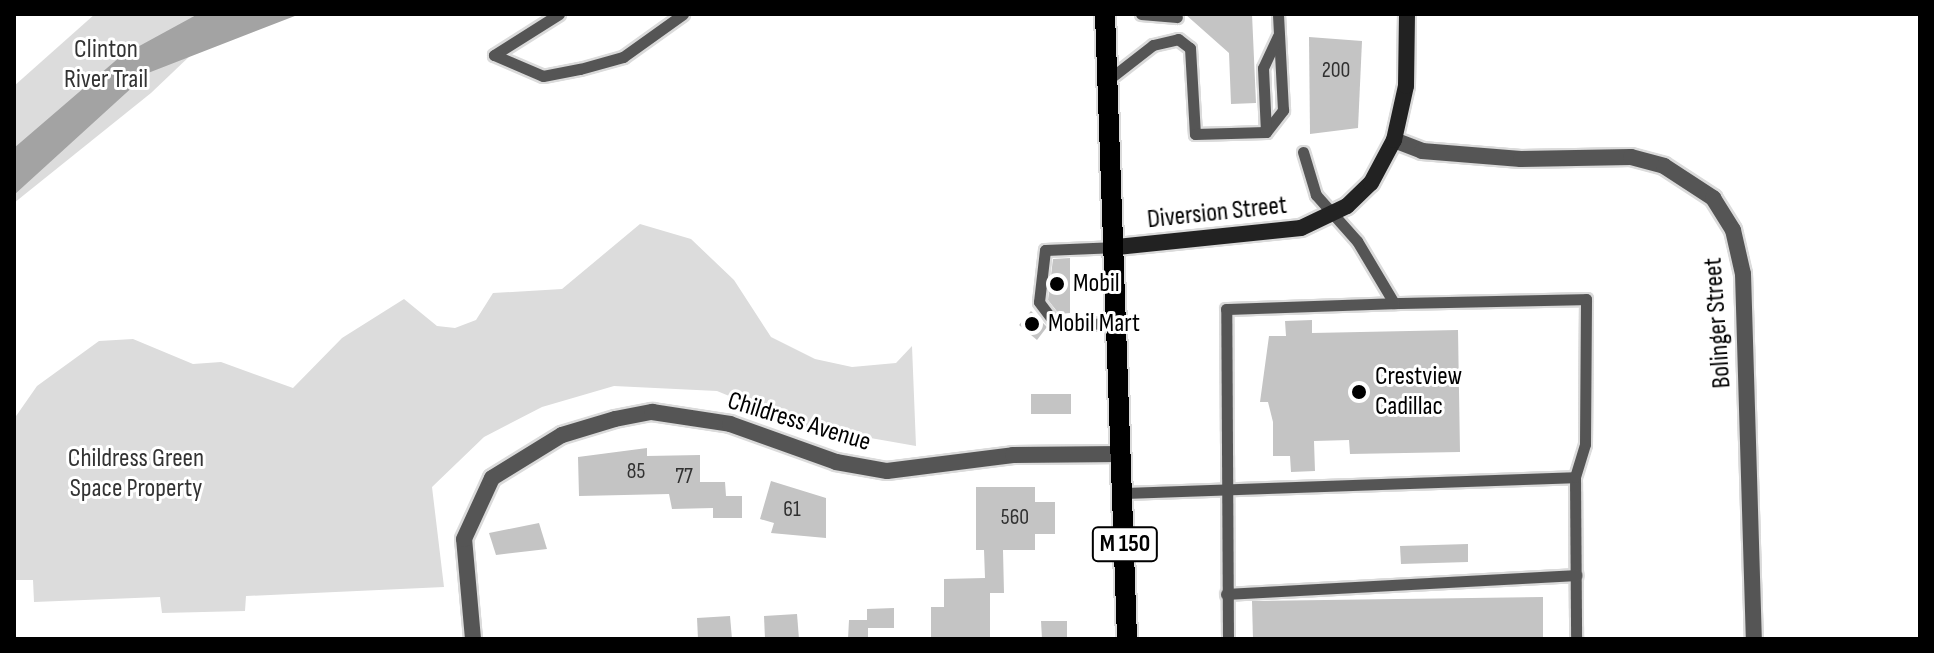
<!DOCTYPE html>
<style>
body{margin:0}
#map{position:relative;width:1934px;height:653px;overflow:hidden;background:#fff;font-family:"Sofia Sans Condensed",sans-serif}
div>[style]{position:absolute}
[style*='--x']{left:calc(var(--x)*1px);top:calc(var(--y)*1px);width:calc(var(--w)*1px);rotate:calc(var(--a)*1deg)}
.green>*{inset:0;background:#dcdcdc}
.water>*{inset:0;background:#a3a3a3}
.building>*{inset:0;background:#c4c4c4}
.roads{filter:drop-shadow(2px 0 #dbdbdb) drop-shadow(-2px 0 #dbdbdb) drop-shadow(0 2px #dbdbdb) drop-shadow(0 -2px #dbdbdb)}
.lane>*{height:11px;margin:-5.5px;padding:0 5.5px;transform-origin:5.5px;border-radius:5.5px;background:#555}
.street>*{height:16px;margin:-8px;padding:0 8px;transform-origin:8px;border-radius:8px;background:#555}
.secondary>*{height:16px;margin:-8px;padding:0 8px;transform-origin:8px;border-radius:8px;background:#222}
.primary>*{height:20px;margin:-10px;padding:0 10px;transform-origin:10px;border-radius:10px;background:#000}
.dots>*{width:22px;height:22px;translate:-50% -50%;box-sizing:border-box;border:4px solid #fff;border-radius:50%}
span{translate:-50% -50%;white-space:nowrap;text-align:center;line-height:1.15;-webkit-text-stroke:6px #fff;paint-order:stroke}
.number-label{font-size:22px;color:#313131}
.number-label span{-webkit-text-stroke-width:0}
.shield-label span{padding:2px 6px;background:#fff;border:2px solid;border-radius:6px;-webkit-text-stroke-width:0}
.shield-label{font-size:24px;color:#000;font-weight:700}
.park-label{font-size:26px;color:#333}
.street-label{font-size:26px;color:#000}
.poi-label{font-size:26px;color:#000}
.left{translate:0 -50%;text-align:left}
.frame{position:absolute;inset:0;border:16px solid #000;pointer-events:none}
</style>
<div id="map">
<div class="green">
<div style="clip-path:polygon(95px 14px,234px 14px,151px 93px,14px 203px,14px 86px)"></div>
<div style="clip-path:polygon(640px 224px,691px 239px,734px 280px,771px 337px,815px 359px,852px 367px,896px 363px,912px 346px,916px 446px,802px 426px,717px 391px,614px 386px,542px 407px,484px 437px,432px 487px,444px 587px,246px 596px,245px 611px,162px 613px,160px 597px,34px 602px,33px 580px,14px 580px,14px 419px,37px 386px,99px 341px,133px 339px,193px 364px,221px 362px,293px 388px,342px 338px,404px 299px,437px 326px,455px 328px,476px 320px,493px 293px,562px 289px)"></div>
</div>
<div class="water">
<div style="clip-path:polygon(198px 14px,300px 14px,148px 73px,14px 195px,14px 148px,121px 56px)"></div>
</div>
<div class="building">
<div style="clip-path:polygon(1185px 14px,1252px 14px,1256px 103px,1231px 104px,1229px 53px)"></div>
<div style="clip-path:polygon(1309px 37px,1362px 41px,1358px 128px,1310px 134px)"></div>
<div style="clip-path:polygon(1070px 258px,1070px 313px,1059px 314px,1048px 300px,1053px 259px)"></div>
<div style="clip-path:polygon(1031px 311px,1047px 327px,1037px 340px,1019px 325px)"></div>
<div style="clip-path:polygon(1312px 320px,1312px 333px,1458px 330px,1460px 452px,1350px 454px,1349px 440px,1314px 441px,1315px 471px,1291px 472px,1290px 456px,1273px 456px,1273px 422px,1268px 402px,1260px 402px,1269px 336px,1286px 336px,1285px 321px)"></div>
<div style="clip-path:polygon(1031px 394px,1071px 394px,1071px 414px,1031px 414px)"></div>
<div style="clip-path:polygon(647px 448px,647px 456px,700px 455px,700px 482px,725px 482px,726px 496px,742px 496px,742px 518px,713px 518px,713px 508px,672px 509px,669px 494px,579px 496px,578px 457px)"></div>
<div style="clip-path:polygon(771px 481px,826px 498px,826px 538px,771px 533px,774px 523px,760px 519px)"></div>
<div style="clip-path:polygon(976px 487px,1035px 487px,1035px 502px,1055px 502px,1055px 534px,1035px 534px,1035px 550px,1003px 550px,1004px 593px,990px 593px,990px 639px,931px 639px,931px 607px,944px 607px,944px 579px,985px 578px,984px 550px,976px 550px)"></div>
<div style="clip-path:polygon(539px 523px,547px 549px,496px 555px,489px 533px)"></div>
<div style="clip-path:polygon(1468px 544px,1468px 562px,1401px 564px,1400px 546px)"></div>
<div style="clip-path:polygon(1543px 597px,1543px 639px,1253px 639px,1252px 601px)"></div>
<div style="clip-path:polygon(894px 608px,894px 628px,868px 628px,868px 639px,848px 639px,849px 620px,867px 620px,867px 609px)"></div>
<div style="clip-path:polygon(797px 614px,799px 639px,765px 639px,764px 616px)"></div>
<div style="clip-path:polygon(730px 616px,732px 639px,698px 639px,697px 618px)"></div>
<div style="clip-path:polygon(1041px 621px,1067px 621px,1067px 639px,1042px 639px)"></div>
</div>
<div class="roads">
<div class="lane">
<div style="--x:559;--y:14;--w:77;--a:147.8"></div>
<div style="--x:494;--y:55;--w:53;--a:23.2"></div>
<div style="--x:543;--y:76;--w:38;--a:-11"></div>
<div style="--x:580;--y:69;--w:45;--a:-15.6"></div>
<div style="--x:623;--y:57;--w:74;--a:-35.6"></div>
<div style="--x:1141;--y:14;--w:36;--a:5"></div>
<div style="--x:1108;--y:80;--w:57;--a:-37.9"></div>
<div style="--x:1153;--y:45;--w:26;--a:-13"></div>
<div style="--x:1178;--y:39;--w:15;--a:37"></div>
<div style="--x:1190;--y:48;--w:86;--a:86.7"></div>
<div style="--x:1195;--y:134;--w:71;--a:-1.6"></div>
<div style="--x:1266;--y:132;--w:28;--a:-52"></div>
<div style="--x:1283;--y:110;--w:96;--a:-93"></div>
<div style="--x:1266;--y:132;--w:64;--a:-92.7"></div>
<div style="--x:1263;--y:68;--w:35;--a:-65"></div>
<div style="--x:1117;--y:247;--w:72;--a:177.6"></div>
<div style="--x:1045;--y:250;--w:52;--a:96.6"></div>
<div style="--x:1039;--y:302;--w:26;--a:53"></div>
<div style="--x:1055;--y:323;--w:63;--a:0.9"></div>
<div style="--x:1575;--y:477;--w:162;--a:89.6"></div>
<div style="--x:1123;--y:493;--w:452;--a:-2"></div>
<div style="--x:1575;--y:477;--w:34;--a:-73"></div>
<div style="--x:1585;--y:444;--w:145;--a:-89.6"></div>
<div style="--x:1586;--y:299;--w:192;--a:178.8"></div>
<div style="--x:1394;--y:303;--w:72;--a:-120.8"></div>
<div style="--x:1357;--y:241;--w:62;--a:-131.7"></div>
<div style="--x:1316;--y:195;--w:45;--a:-106.8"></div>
<div style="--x:1226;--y:594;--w:351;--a:-3.1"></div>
<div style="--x:1228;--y:639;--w:330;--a:-90.3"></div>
<div style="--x:1226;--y:309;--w:168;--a:-2"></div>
</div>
<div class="street">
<div style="--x:1394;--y:140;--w:30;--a:21"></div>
<div style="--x:1422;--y:151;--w:99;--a:4.6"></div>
<div style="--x:1521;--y:159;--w:110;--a:-1"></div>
<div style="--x:1631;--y:157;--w:34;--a:15"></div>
<div style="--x:1664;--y:166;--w:59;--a:33.1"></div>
<div style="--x:1713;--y:198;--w:38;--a:58"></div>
<div style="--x:1733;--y:230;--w:45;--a:77.2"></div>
<div style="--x:1743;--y:274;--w:365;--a:88.3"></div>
<div style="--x:473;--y:639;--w:100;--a:-95.1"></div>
<div style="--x:464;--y:539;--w:67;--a:-65.3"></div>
<div style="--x:492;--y:478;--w:82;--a:-31.6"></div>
<div style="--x:562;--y:435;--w:55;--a:-16.8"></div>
<div style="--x:615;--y:419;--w:38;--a:-11"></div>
<div style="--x:652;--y:412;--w:79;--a:8.7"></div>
<div style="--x:730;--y:424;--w:113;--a:19.7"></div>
<div style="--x:836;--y:462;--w:52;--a:10"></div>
<div style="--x:887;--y:471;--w:127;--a:-7.2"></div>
<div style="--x:1013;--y:455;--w:108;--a:-0.5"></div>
</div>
<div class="secondary">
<div style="--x:1117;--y:247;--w:185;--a:-5.9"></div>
<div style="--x:1301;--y:228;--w:51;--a:-25.6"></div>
<div style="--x:1347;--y:206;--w:33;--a:-44"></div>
<div style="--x:1371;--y:183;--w:49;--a:-61.9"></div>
<div style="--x:1394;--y:140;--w:55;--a:-77.5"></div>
<div style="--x:1406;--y:86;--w:72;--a:-89.2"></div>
</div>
<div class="primary">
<div style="--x:1105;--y:14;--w:625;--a:87.98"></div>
</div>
</div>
<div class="dots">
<div style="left:1057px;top:284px;background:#000"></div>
<div style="left:1032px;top:324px;background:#000"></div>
<div style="left:1359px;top:392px;background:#000"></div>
</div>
<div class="number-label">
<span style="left:1336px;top:71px">200</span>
<span style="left:636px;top:472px">85</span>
<span style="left:684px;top:477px">77</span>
<span style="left:792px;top:510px">61</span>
<span style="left:1015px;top:518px">560</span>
</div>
<div class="shield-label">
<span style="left:1125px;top:544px">M 150</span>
</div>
<div class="park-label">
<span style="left:106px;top:65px">Clinton<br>River Trail</span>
<span style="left:136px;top:474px">Childress Green<br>Space Property</span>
</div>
<div class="street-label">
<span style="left:1217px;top:213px;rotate:-6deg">Diversion Street</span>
<span style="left:1718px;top:323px;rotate:-94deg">Bolinger Street</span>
<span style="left:799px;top:422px;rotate:17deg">Childress Avenue</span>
</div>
<div class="poi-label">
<span class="left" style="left:1073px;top:284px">Mobil</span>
<span class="left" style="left:1048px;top:324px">Mobil Mart</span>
<span class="left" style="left:1375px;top:392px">Crestview<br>Cadillac</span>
</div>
<div class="frame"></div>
</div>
